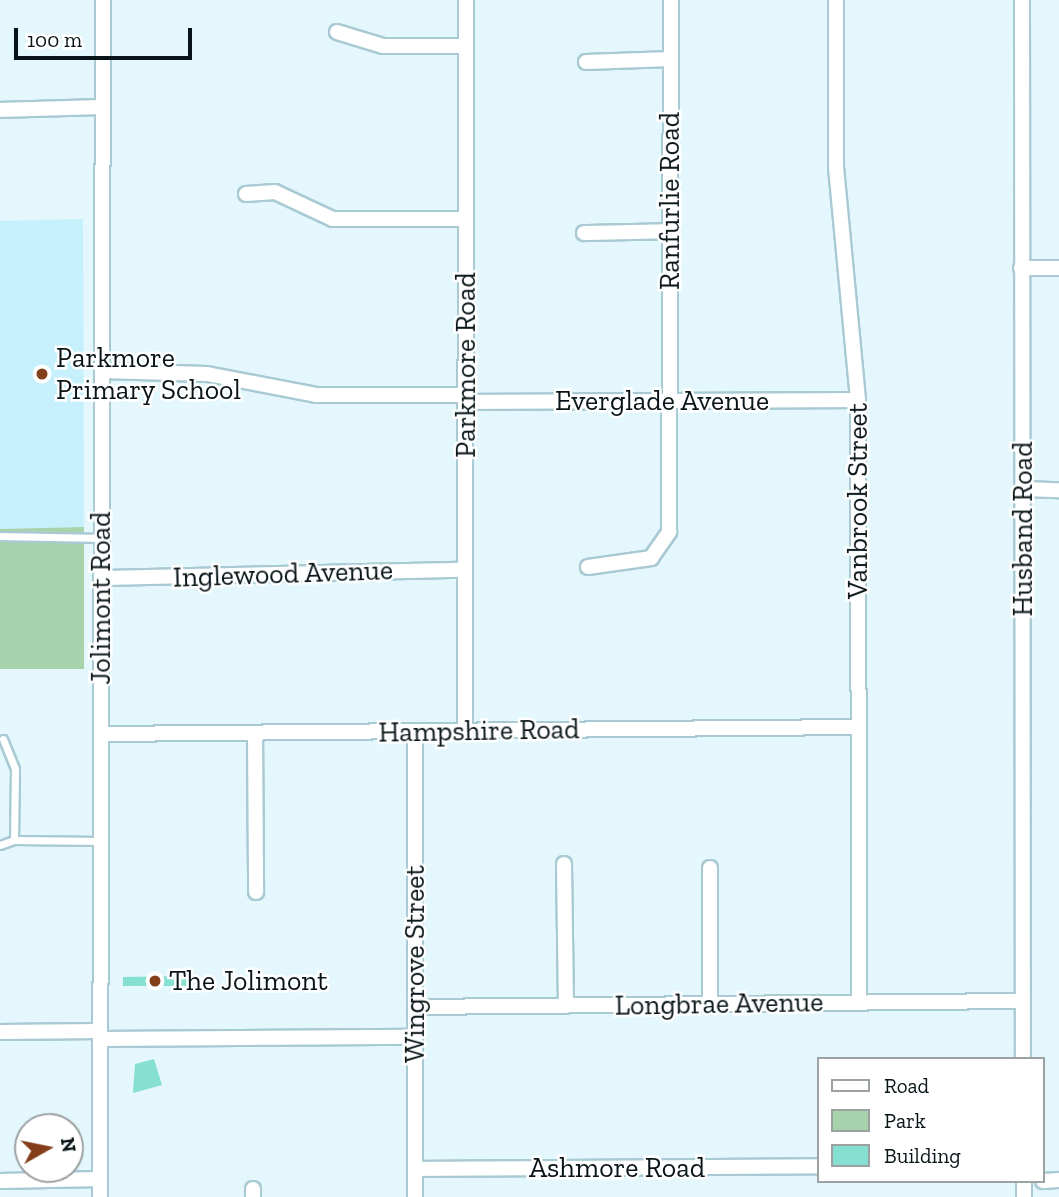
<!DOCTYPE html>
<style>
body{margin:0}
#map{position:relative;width:1059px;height:1197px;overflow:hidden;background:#e3f7fd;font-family:"Zilla Slab",serif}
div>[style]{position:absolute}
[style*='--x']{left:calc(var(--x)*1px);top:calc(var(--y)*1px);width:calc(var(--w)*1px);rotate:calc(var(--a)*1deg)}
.built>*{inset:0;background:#c6f1fc}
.green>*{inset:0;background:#a7d2ab}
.building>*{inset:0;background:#85e0d1}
.roads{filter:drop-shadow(2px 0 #a9cad3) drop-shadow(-2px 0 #a9cad3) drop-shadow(0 2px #a9cad3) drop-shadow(0 -2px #a9cad3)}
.lane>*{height:7px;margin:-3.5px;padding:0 3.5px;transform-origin:3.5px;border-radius:3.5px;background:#fff}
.street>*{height:14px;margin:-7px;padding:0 7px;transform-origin:7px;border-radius:7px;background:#fff}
.dots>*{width:19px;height:19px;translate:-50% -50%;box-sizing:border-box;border:4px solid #fff;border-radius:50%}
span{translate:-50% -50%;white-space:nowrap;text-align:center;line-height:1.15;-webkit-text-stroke:5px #fff;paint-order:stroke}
.street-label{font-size:28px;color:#081417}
.poi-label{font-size:28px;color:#081417}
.left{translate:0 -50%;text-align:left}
.legend{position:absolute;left:817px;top:1057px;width:228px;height:126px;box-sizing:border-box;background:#fff;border:2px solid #9ca1a2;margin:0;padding:9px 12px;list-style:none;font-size:21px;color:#081417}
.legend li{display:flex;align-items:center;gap:14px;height:35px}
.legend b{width:35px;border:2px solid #9ca1a2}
.north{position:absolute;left:14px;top:1113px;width:70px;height:70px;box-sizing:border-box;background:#fff;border:2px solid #9ca1a2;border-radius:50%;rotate:81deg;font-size:19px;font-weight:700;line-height:28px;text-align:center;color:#081417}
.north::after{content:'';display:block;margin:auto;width:24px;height:32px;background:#853e1a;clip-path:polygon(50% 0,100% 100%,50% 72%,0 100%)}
.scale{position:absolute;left:14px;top:28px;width:178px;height:32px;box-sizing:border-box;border:4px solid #081417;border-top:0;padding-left:9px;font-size:21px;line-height:24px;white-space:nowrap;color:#081417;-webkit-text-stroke:5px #fff;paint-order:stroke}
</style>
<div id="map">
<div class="built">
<div style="clip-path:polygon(83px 219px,84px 527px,0 529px,0 221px)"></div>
</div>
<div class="green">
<div style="clip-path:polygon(84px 527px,84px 669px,0 669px,0 529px)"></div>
</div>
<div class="building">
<div style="clip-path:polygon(188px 976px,188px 986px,123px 986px,123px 977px)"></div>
<div style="clip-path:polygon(154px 1059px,162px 1085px,133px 1093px,135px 1064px)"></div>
</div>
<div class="roads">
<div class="lane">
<div style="--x:0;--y:536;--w:100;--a:1.1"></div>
<div style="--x:3;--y:739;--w:32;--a:68"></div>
<div style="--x:15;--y:769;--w:71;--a:90.8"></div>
<div style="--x:0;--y:845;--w:15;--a:-20"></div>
<div style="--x:14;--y:840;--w:87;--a:0.7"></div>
</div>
<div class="street">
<div style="--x:836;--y:0;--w:167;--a:90"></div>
<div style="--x:836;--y:167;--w:234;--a:84.6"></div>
<div style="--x:858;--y:400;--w:602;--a:89.9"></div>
<div style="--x:1022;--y:0;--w:1059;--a:89.95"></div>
<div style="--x:337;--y:32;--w:48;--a:16.9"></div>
<div style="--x:383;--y:46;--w:83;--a:0"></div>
<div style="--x:586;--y:62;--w:85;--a:-2"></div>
<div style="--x:0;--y:110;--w:103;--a:-1.7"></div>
<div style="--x:246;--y:194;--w:29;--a:-4"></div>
<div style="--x:275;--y:192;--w:64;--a:25"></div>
<div style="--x:333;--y:219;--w:133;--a:0"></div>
<div style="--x:584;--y:233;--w:86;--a:-1.3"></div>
<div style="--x:1021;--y:268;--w:38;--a:0"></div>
<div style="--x:102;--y:371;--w:105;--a:1.6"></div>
<div style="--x:207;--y:374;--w:111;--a:10.9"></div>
<div style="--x:316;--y:395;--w:149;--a:0"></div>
<div style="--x:465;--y:402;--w:393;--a:-0.3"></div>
<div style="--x:1023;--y:489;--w:36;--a:2"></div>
<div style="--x:588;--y:567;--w:64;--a:-8.1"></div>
<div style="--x:651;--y:558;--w:32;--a:-55"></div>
<div style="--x:669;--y:532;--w:532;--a:-89.78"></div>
<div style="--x:101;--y:578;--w:364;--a:-1.3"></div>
<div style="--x:465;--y:731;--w:731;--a:-89.92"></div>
<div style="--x:255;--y:733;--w:159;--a:89.6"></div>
<div style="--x:101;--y:734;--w:757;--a:-0.53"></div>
<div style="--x:564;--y:864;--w:142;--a:89.2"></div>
<div style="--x:710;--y:1005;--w:137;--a:-90"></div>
<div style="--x:415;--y:1007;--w:608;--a:-0.57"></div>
<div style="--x:0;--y:1032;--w:100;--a:-0.6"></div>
<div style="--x:100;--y:1039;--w:315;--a:-0.4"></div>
<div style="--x:415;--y:1169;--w:404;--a:-0.4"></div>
<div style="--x:0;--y:1181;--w:100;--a:-1.1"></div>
<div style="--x:1024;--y:1181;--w:16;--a:90"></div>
<div style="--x:1043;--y:1181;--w:16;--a:-4"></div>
<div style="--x:253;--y:1189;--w:8;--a:90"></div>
<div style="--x:100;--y:1197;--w:1197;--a:-89.86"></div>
<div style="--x:415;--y:1197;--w:466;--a:-90"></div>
</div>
</div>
<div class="dots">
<div style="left:42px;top:374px;background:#853e1a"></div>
<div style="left:155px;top:981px;background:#853e1a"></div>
</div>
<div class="street-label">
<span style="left:670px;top:201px;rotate:-90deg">Ranfurlie Road</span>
<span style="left:466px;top:365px;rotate:-90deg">Parkmore Road</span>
<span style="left:662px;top:401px">Everglade Avenue</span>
<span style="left:858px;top:501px;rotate:-90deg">Vanbrook Street</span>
<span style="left:1023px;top:529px;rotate:-90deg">Husband Road</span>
<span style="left:283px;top:574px;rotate:-2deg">Inglewood Avenue</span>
<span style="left:101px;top:598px;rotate:-90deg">Jolimont Road</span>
<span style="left:479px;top:731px;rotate:-1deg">Hampshire Road</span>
<span style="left:415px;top:964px;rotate:-90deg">Wingrove Street</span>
<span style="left:719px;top:1004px;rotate:-1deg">Longbrae Avenue</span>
<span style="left:617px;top:1168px">Ashmore Road</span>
</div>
<div class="poi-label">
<span class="left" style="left:56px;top:374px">Parkmore<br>Primary School</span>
<span class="left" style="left:169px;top:981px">The Jolimont</span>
</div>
<ul class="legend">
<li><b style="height:9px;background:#fff"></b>Road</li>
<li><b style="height:19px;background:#a7d2ab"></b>Park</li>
<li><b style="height:19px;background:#85e0d1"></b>Building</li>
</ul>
<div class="north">N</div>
<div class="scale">100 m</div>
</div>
